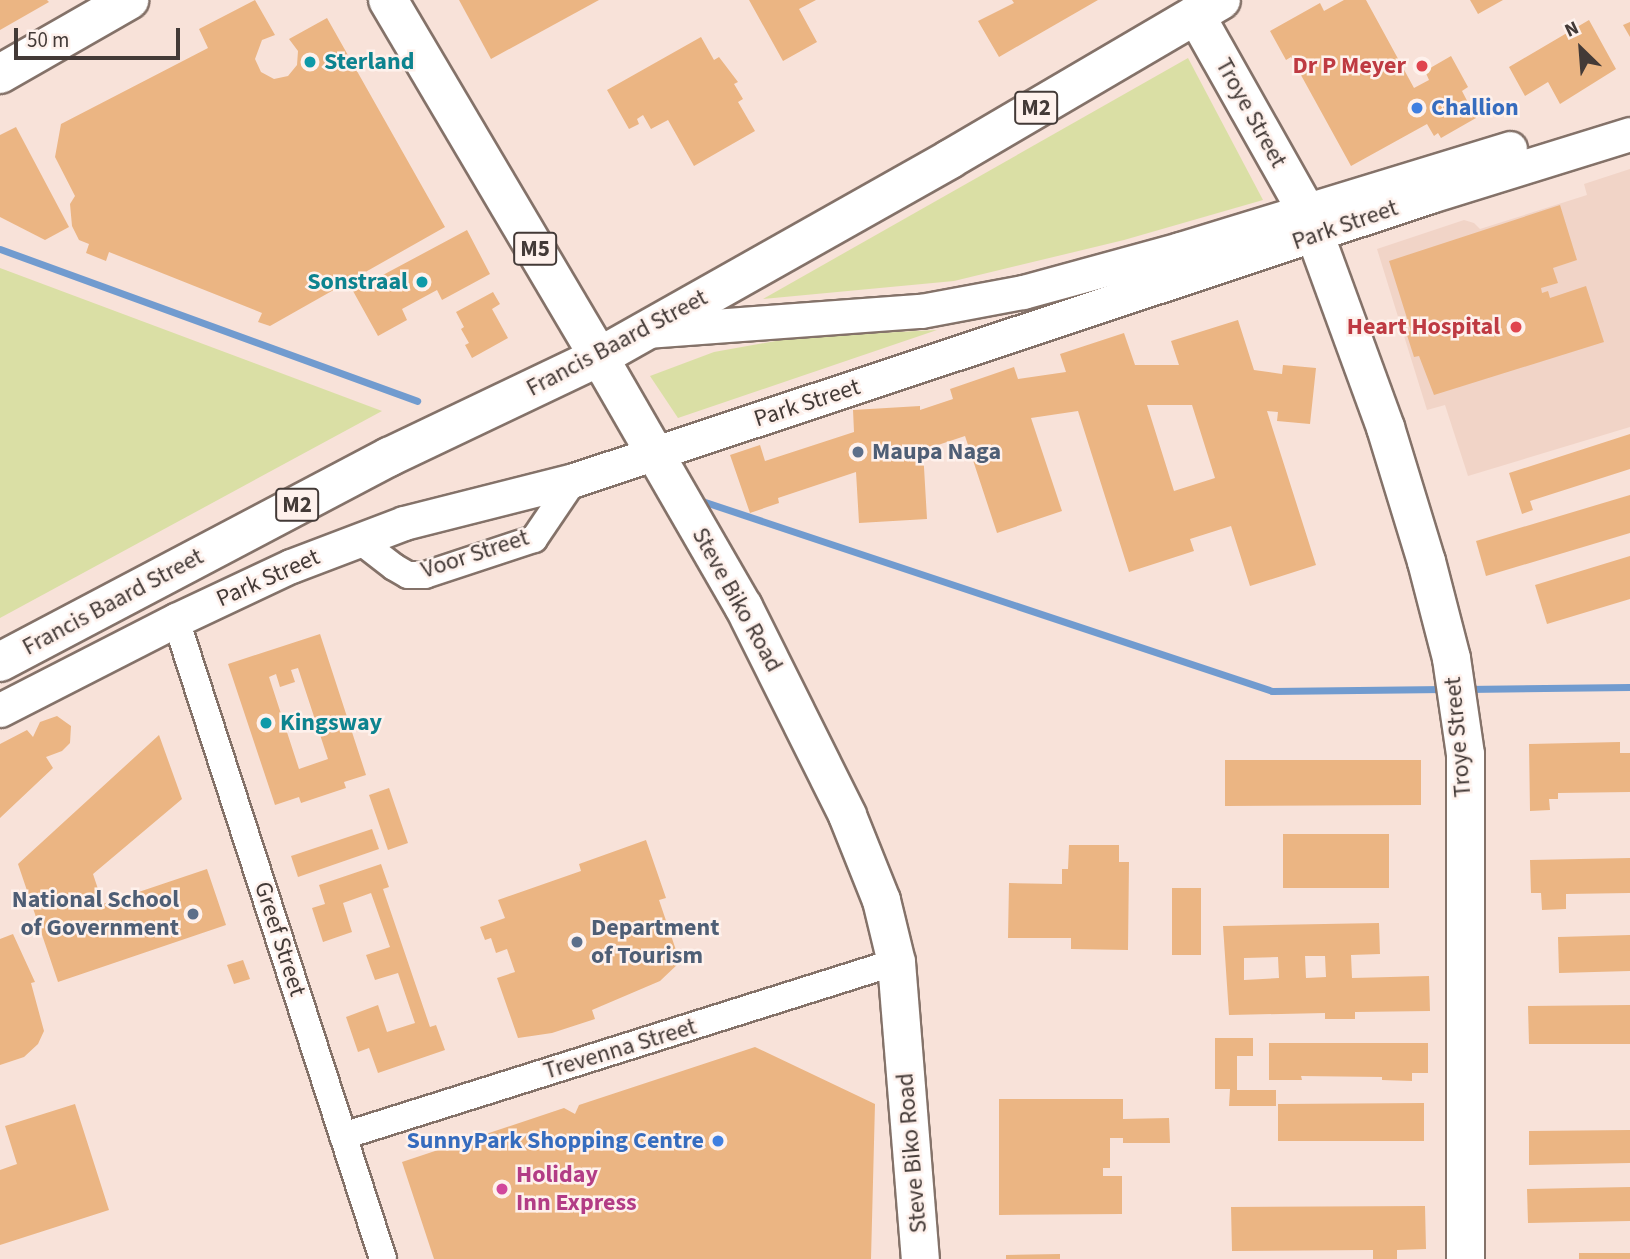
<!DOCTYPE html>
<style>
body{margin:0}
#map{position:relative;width:1630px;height:1259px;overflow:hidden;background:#f8e2d9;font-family:"Source Sans 3",sans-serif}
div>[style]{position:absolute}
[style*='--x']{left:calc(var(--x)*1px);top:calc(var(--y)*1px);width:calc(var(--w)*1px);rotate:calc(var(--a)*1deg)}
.built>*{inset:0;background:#f1d4c7}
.green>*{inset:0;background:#dadfa5}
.stream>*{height:7px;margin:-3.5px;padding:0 3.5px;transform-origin:3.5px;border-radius:3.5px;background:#719bcf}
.building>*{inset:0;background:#ebb583}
.roads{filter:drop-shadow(2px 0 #847269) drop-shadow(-2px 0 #847269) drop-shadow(0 2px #847269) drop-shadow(0 -2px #847269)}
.minor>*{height:26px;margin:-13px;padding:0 13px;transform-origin:13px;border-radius:13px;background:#fff}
.tertiary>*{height:33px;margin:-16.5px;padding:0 16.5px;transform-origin:16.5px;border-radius:16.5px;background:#fff}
.secondary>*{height:37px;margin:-18.5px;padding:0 18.5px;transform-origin:18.5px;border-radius:18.5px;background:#fff}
.primary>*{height:38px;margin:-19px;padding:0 19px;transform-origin:19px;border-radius:19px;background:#fff}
.dots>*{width:19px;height:19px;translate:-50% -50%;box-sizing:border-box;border:4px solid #fef1ec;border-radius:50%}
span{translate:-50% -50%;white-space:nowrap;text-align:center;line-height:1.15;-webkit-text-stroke:5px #fef1ec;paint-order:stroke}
.shield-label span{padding:2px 5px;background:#fef1ec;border:2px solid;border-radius:5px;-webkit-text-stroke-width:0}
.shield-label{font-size:23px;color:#433a37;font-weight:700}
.culture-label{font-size:24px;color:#0d838f;font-weight:700}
.left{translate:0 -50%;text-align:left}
.right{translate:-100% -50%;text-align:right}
.health-label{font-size:24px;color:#be3a42;font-weight:700}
.shop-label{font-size:24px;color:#366cbe;font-weight:700}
.street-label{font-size:24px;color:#433a37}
.service-label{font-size:24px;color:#4e5e75;font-weight:700}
.hotel-label{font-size:24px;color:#b23c85;font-weight:700}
.north{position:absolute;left:1546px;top:14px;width:70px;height:70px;-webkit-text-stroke:5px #fef1ec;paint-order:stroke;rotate:335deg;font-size:19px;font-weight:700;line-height:28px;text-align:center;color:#433a37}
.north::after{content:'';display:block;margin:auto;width:24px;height:32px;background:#433a37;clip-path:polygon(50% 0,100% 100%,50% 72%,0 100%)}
.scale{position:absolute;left:14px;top:28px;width:166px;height:32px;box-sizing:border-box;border:4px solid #433a37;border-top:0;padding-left:9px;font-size:21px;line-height:24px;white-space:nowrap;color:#433a37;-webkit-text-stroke:5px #fef1ec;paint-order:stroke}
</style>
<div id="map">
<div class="built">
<div style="clip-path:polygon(1630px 169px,1630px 427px,1468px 476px,1445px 405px,1427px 410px,1377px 249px,1464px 220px,1474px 223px,1480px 229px,1587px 195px,1584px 184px)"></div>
</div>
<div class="green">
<div style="clip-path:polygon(1188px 58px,1263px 200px,1124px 240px,954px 281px,763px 299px)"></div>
<div style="clip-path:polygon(0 268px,382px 411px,0 618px)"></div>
<div style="clip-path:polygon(937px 330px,678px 418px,650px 376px,714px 352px,798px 337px)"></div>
</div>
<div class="stream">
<div style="--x:0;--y:249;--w:444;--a:20"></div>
<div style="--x:702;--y:501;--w:601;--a:18.43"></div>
<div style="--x:1272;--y:691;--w:172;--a:-0.7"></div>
<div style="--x:1466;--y:689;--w:164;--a:-0.7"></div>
</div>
<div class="building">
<div style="clip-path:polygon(0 0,47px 0,49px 2px,0 30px)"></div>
<div style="clip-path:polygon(255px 0,275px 35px,262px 40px,255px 59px,261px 72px,274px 79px,288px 76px,297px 65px,298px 51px,289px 39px,327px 18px,445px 227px,270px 326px,258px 322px,262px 313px,109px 252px,106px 261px,86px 253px,89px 244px,79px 240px,72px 226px,70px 204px,75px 196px,55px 157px,61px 124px,208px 48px,199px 29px)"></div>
<div style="clip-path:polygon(459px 0,599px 0,491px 59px)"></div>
<div style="clip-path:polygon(749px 0,816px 0,799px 9px,817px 42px,783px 61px)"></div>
<div style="clip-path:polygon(1012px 0,1098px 0,999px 57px,978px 21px,1014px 3px)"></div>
<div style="clip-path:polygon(1344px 0,1366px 0,1414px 88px,1429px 80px,1425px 71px,1451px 56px,1468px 87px,1462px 91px,1476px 118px,1441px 138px,1438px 133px,1434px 136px,1427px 124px,1351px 166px,1291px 57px,1286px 60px,1270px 31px,1320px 3px,1324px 11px)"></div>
<div style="clip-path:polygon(1470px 0,1503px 0,1478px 14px)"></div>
<div style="clip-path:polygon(1589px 20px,1616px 69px,1560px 104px,1548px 82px,1525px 96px,1509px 67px)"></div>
<div style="clip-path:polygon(1630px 22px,1630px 37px,1623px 25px)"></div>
<div style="clip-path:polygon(701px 37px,714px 60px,719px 57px,738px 82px,734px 84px,743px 99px,738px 102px,755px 131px,694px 166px,668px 120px,651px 129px,643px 115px,637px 119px,639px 124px,629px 129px,607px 90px)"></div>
<div style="clip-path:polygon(16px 127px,69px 227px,45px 240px,0 217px,0 135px)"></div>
<div style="clip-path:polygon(1560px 205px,1577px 260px,1553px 268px,1558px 283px,1541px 288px,1542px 293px,1548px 291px,1550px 298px,1586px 286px,1604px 342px,1434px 395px,1419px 356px,1414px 357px,1406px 332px,1411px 331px,1389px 261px)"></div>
<div style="clip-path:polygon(467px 230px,490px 274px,442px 300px,437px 290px,402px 309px,407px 320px,378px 336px,353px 291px)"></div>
<div style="clip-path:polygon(493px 292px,500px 304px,492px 309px,508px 338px,472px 358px,465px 345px,469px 343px,461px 329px,464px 327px,456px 312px)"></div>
<div style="clip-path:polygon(evenodd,1238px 320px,1254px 370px,1282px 374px,1283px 365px,1316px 368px,1310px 424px,1277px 421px,1278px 412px,1267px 411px,1316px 565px,1250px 586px,1231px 526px,1190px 539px,1194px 551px,1129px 572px,1078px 411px,1031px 418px,1062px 511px,997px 533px,965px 436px,923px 450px,927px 519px,859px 523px,856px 472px,778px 498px,779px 503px,750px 513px,730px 455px,760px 445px,765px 461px,854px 432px,853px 410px,920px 406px,920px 410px,953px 399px,950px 389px,1014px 367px,1018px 379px,1066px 372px,1060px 354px,1124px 333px,1135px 365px,1179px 365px,1171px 341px,1238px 320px,1147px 405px,1192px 405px,1215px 478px,1174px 491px,1147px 405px)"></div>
<div style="clip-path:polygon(1630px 434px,1630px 469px,1530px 501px,1533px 510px,1522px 514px,1509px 473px)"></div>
<div style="clip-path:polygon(1630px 495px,1630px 533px,1486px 576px,1476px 541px)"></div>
<div style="clip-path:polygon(1630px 556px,1630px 599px,1547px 624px,1535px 585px)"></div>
<div style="clip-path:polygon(evenodd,320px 634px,366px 775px,344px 782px,346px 788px,301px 803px,299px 797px,275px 805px,228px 664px,320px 634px,298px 668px,328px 759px,299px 769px,269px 677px,276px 674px,280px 687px,295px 682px,291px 670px,298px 668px)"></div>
<div style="clip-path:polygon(57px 716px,71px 726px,70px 743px,62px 751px,46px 757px,53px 768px,0 818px,0 744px,27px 730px,33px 737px,40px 722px)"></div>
<div style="clip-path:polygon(159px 735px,182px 799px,93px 874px,103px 904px,207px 869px,226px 925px,58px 982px,18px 864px)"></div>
<div style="clip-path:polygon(1620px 742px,1620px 753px,1630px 753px,1630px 792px,1558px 793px,1558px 799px,1549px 799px,1550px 810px,1530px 811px,1529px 744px)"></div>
<div style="clip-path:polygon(1225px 760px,1421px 760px,1421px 805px,1225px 806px)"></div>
<div style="clip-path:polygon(389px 788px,408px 843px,388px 850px,369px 795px)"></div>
<div style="clip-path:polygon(372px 829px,379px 849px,298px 877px,291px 856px)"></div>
<div style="clip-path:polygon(1283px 834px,1389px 834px,1389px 888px,1283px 888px)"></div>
<div style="clip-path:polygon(646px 840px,666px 898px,659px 900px,680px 962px,660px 981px,592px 1010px,595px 1019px,552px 1033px,518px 1038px,497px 978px,515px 972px,507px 949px,496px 953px,491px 938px,485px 940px,480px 927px,505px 918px,498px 900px,581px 871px,579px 864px)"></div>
<div style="clip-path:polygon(1069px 845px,1119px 845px,1119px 862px,1129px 862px,1128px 950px,1071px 949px,1071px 938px,1008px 938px,1009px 883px,1062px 884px,1062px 869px,1068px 869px)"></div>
<div style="clip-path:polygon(1630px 858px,1630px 893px,1566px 894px,1566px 909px,1542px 910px,1541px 893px,1531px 893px,1530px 860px)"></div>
<div style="clip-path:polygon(381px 864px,389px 887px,383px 889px,430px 1027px,436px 1025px,445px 1050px,378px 1073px,369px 1048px,358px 1052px,346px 1017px,378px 1005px,387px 1032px,415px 1023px,398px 973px,375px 980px,366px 955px,390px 947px,371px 893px,343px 903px,352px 932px,323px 942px,312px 908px,325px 904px,319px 885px)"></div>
<div style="clip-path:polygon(1172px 888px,1201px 888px,1201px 955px,1172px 955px)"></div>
<div style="clip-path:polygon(evenodd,1379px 923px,1380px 954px,1351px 955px,1352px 978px,1429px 976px,1430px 1011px,1355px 1012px,1355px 1019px,1325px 1019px,1325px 1013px,1229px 1015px,1223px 926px,1379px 923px,1305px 956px,1325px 956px,1326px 977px,1306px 978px,1305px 956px,1379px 923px,1278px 957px,1279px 978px,1244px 980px,1244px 958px,1278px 957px)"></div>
<div style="clip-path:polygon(13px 934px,35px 982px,31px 983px,44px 1031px,38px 1044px,24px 1057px,0 1065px,0 939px)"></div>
<div style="clip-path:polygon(1630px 935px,1630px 971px,1559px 973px,1558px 937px)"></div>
<div style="clip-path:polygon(243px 960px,250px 979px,234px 984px,227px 965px)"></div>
<div style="clip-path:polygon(1630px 1005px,1630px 1044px,1529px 1044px,1528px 1006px)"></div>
<div style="clip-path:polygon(1215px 1038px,1253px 1038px,1253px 1056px,1237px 1056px,1237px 1090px,1276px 1090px,1276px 1106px,1229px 1106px,1230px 1089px,1215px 1089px)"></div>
<div style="clip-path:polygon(1269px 1043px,1428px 1043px,1428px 1073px,1412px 1073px,1412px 1081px,1382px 1080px,1382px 1077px,1301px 1076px,1302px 1080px,1269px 1080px)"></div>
<div style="clip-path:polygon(755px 1047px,875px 1104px,871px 1259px,434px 1259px,402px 1162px,564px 1108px,575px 1114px,579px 1105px)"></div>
<div style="clip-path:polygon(999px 1099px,1123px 1099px,1123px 1119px,1169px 1118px,1170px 1143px,1123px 1143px,1123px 1138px,1110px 1138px,1110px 1168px,1103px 1168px,1103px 1176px,1122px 1176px,1122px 1214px,999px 1215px)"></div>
<div style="clip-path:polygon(1424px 1103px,1424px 1141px,1278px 1141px,1278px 1104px)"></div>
<div style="clip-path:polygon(75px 1104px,109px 1210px,0 1245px,0 1170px,17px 1164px,5px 1126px)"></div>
<div style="clip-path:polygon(1630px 1130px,1630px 1163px,1529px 1165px,1529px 1131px)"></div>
<div style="clip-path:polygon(1630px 1187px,1630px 1221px,1528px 1223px,1527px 1189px)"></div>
<div style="clip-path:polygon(1425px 1206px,1426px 1249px,1397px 1250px,1397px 1259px,1373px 1259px,1373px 1250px,1232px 1251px,1231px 1207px)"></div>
<div style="clip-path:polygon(1579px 1253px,1630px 1253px,1630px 1259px,1579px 1259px)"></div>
<div style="clip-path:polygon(1060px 1254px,1060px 1259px,1006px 1259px,1006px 1255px)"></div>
</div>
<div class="roads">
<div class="minor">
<div style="--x:359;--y:540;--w:44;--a:37.6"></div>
<div style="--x:394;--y:567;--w:16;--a:30"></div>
<div style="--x:408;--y:575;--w:17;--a:0"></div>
<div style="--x:425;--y:575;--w:115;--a:-18.3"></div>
<div style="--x:534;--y:539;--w:71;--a:-55.9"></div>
<div style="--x:176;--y:620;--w:672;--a:72.05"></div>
<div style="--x:343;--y:1136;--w:580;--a:-17.47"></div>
</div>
<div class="tertiary">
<div style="--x:646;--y:331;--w:276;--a:-4.2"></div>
<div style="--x:921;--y:311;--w:104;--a:-10.6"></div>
<div style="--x:1023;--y:292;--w:163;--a:-15.3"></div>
<div style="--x:1180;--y:249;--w:345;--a:-17"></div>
<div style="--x:0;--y:710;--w:198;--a:-27.1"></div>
<div style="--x:176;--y:620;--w:127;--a:-25.2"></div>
<div style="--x:291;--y:566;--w:121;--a:-20.8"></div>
<div style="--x:404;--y:523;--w:175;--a:-14.2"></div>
<div style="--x:574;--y:480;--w:902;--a:-18.35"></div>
<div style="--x:1430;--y:196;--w:209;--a:-17.2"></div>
</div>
<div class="secondary">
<div style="--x:1195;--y:14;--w:226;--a:60.6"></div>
<div style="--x:1306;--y:211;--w:230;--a:69.9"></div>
<div style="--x:1385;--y:427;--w:140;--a:73"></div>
<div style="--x:1426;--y:561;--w:100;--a:75.5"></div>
<div style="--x:1451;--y:658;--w:97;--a:81.7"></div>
<div style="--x:1465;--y:754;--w:505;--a:90"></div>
<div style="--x:599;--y:357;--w:288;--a:60"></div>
<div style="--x:743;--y:606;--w:233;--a:63.5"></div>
<div style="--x:847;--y:815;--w:92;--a:68.2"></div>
<div style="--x:881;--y:900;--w:64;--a:76.4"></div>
<div style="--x:896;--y:962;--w:298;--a:85.4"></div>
</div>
<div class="primary">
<div style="--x:388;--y:0;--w:415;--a:59.4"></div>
<div style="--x:0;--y:74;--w:149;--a:-29.8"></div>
<div style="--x:0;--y:662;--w:440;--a:-27.8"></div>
<div style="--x:389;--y:457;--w:233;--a:-25.5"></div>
<div style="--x:599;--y:357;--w:403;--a:-29.4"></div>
<div style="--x:950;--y:159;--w:314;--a:-30.4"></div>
</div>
</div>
<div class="dots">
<div style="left:310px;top:62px;background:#0f9aa8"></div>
<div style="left:1422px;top:66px;background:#e0444e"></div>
<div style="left:1417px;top:108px;background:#3f7fe0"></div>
<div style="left:422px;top:282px;background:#0f9aa8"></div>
<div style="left:1516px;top:327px;background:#e0444e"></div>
<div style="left:858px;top:452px;background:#5c6f8a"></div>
<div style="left:266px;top:723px;background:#0f9aa8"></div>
<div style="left:193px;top:914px;background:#5c6f8a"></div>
<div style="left:577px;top:942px;background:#5c6f8a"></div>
<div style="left:718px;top:1141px;background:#3f7fe0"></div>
<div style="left:502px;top:1189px;background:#d1479c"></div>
</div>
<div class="shield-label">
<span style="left:1036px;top:108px">M2</span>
<span style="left:535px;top:249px">M5</span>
<span style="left:297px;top:505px">M2</span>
</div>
<div class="culture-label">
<span class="left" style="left:324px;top:62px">Sterland</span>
<span class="right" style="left:408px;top:282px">Sonstraal</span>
<span class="left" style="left:280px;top:723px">Kingsway</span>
</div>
<div class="health-label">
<span class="right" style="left:1406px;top:66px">Dr P Meyer</span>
<span class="right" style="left:1500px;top:327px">Heart Hospital</span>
</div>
<div class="shop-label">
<span class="left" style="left:1431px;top:108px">Challion</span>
<span class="right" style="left:704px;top:1141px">SunnyPark Shopping Centre</span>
</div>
<div class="street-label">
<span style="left:1251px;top:113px;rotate:61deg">Troye Street</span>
<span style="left:1345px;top:225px;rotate:-19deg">Park Street</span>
<span style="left:617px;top:343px;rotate:-28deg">Francis Baard Street</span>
<span style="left:807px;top:403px;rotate:-18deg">Park Street</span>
<span style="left:475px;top:554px;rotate:-18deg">Voor Street</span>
<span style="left:268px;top:578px;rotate:-24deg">Park Street</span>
<span style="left:737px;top:600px;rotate:61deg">Steve Biko Road</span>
<span style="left:113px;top:602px;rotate:-28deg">Francis Baard Street</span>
<span style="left:1458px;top:737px;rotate:-95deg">Troye Street</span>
<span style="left:280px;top:939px;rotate:72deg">Greef Street</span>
<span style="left:620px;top:1049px;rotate:-17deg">Trevenna Street</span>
<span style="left:912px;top:1153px;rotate:-95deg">Steve Biko Road</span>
</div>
<div class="service-label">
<span class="left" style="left:872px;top:452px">Maupa Naga</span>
<span class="right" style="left:179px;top:914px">National School<br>of Government</span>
<span class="left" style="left:591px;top:942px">Department<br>of Tourism</span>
</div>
<div class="hotel-label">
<span class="left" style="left:516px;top:1189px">Holiday<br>Inn Express</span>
</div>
<div class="north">N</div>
<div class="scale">50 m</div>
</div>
